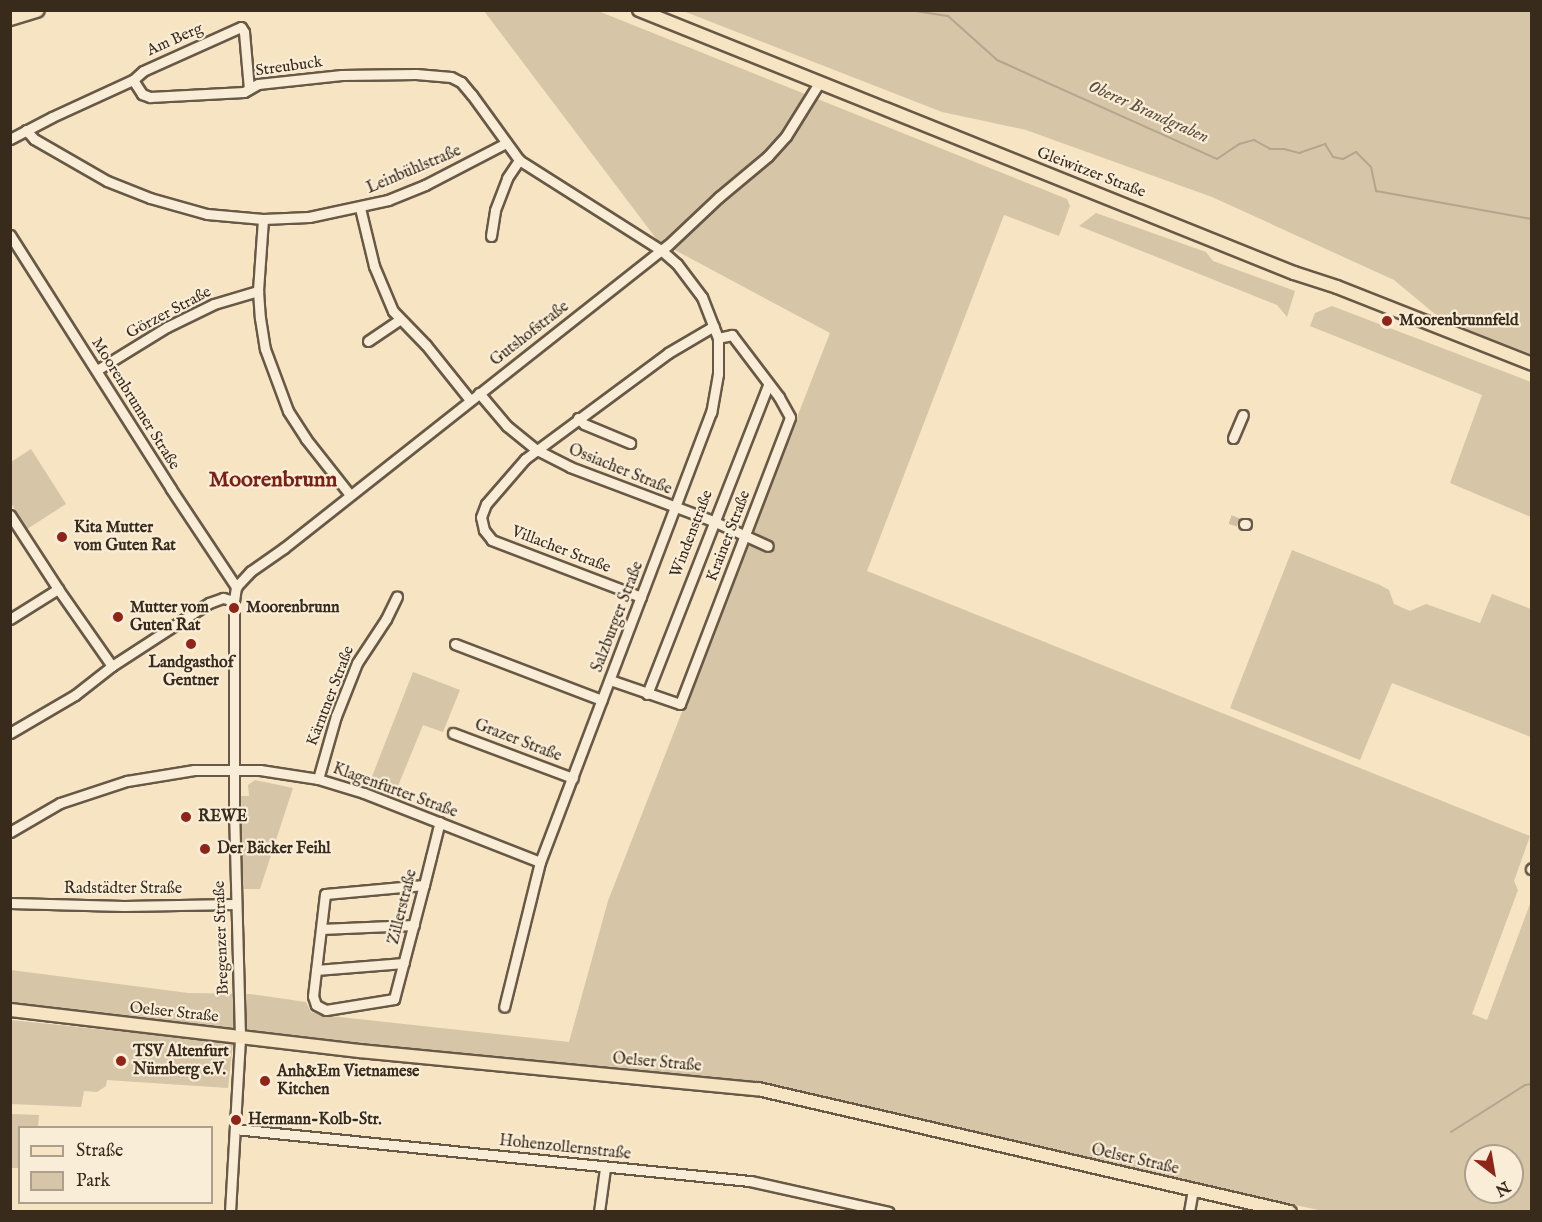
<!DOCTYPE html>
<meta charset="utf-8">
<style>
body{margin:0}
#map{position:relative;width:1542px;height:1222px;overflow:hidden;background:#f6e4c3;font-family:"IM FELL English",serif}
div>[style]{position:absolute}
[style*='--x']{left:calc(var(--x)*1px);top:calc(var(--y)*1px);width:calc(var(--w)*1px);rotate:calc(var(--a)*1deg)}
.green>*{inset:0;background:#d6c5a7}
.stream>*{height:2px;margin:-1px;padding:0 1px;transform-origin:1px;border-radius:1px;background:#b5a58a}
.minor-tunnel>*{height:9px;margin-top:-4.5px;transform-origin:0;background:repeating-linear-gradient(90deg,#d0bfa2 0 9px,transparent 0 13.5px)}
.roads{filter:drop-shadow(2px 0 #685946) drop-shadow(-2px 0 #685946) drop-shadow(0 2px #685946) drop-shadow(0 -2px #685946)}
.minor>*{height:9px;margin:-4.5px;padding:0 4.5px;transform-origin:4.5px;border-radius:4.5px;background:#f9edd8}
.major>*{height:12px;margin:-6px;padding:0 6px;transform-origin:6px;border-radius:6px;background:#f6e4c3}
.highway>*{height:14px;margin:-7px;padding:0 7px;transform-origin:7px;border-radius:7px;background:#f6e4c3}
.dots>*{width:16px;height:16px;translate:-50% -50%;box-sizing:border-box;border:3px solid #f9edd8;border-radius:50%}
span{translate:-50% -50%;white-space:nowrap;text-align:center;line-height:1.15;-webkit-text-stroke:4.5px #f9edd8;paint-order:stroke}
.street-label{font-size:16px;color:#382b1c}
.poi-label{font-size:16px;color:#382b1c;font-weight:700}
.left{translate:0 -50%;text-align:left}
.water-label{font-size:18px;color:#5e503d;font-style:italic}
.district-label{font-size:22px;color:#7a1f14;font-weight:700}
.frame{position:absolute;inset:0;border:12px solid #382b1c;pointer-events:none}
.legend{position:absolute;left:18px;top:1126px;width:195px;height:78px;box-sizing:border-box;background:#f9edd8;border:2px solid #ac9f8d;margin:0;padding:8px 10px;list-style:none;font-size:18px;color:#382b1c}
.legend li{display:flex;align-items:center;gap:12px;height:30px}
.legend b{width:30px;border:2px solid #ac9f8d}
.north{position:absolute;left:1464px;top:1144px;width:60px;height:60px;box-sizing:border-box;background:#f9edd8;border:2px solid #ac9f8d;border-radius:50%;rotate:149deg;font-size:16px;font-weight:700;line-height:24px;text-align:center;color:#382b1c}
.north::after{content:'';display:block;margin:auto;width:21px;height:27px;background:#8f2418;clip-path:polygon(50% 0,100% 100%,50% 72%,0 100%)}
</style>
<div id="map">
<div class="green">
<div style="clip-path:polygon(evenodd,484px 11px,598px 11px,1067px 199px,1070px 206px,1059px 236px,1004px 215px,867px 571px,1530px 836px,1514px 881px,1518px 890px,1472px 1014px,1487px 1020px,1531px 901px,1531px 1211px,1324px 1211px,1173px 1180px,778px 1087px,263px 1034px,11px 1005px,11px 970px,188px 993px,250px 994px,306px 1002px,311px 1012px,321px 1015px,569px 1042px,608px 901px,830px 333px,658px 241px,484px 11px,1476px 1156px,1512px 1156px,1512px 1192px,1476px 1192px,1476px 1156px)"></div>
<div style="clip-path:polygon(683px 11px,1531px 11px,1531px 354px,1441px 319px,1394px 280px,1212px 197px,1026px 130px,942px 112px)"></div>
<div style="clip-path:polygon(1096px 213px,1206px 252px,1213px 261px,1295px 291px,1287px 317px,1277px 305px,1079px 226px)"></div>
<div style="clip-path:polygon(1332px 306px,1531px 382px,1531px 517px,1450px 483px,1482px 395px,1310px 326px,1315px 313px)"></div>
<div style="clip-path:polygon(31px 449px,66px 504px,27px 529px,11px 503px,11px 462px)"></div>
<div style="clip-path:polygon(1292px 550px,1380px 585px,1389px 590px,1394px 604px,1410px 611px,1426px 604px,1480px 623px,1492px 594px,1531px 609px,1531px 737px,1392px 683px,1360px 760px,1230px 708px)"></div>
<div style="clip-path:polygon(413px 672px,460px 690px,443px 732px,423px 725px,396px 791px,371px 779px)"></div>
<div style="clip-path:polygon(255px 780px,293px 788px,260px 889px,243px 889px,241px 796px,249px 796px,248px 785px)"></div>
<div style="clip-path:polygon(11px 1020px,233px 1043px,228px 1088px,107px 1080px,106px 1086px,97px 1092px,84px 1091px,81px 1107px,11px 1104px)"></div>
<div style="clip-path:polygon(11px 1114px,39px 1115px,38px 1127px,20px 1128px,19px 1168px,11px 1168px)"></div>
</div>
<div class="stream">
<div style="--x:909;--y:10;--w:39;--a:9"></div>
<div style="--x:948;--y:16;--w:66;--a:41.9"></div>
<div style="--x:997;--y:60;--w:241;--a:24.2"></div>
<div style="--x:1217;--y:159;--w:27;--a:-34"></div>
<div style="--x:1239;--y:144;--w:16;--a:-15"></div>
<div style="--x:1254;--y:140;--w:18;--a:29"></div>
<div style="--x:1270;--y:149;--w:14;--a:0"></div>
<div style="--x:1284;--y:149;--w:16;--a:15"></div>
<div style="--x:1299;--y:153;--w:28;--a:-19"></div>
<div style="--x:1325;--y:144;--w:15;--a:58"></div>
<div style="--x:1333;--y:157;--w:10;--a:11"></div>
<div style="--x:1343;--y:159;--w:15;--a:-28"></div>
<div style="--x:1356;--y:152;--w:21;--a:45"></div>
<div style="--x:1371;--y:167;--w:25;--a:78"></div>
<div style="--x:1376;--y:191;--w:158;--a:10.2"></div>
<div style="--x:1451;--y:1132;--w:88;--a:-32.4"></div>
<div style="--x:1525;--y:1085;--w:7;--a:-8"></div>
</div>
<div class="minor-tunnel">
<div style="--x:1230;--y:519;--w:15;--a:20"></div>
</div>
<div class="roads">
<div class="minor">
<div style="--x:133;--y:80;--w:13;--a:-42"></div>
<div style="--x:143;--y:71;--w:107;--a:-24.2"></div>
<div style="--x:241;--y:27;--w:6;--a:59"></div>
<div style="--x:244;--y:32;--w:57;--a:85"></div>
<div style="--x:26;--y:130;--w:12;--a:48"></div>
<div style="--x:34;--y:139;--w:84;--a:29.9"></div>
<div style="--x:107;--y:181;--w:46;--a:21.6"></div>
<div style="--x:150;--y:198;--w:59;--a:15.7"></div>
<div style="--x:207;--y:214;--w:56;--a:5.1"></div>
<div style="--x:263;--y:219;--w:46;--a:-2.5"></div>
<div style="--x:309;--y:217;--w:81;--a:-12.1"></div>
<div style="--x:388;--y:200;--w:40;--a:-22"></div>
<div style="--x:425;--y:185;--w:91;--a:-27.4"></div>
<div style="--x:10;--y:139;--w:47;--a:-27.6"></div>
<div style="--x:52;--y:117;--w:89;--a:-24.6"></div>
<div style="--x:133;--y:80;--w:17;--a:57"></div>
<div style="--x:142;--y:94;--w:9;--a:21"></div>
<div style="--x:150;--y:97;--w:94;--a:-3"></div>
<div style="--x:244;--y:92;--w:16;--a:-30"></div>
<div style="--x:258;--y:84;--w:84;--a:-6.1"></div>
<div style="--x:342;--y:75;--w:74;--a:-0.8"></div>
<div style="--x:416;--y:74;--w:35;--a:5"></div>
<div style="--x:451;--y:77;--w:11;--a:27"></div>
<div style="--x:461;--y:82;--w:17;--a:50"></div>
<div style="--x:472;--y:95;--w:80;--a:54.1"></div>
<div style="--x:519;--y:160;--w:168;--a:32.4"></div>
<div style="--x:661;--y:250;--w:21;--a:41"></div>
<div style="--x:677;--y:264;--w:41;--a:52.9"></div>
<div style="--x:702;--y:297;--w:44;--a:68.7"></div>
<div style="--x:718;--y:338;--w:36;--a:90"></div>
<div style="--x:718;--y:374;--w:39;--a:100"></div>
<div style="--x:711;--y:412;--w:481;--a:110.8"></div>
<div style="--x:540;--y:862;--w:149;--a:103.9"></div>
<div style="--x:360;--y:208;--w:60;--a:76.4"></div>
<div style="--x:374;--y:266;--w:49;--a:67.1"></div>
<div style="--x:393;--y:311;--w:47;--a:45.9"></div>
<div style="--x:426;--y:345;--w:70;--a:51.3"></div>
<div style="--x:263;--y:219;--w:72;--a:94"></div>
<div style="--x:258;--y:291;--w:27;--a:86"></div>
<div style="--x:260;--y:318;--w:31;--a:81"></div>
<div style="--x:265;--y:349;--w:66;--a:69.6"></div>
<div style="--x:288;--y:411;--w:33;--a:57"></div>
<div style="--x:306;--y:439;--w:71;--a:51.8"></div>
<div style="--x:10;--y:235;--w:301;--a:57.6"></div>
<div style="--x:171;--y:489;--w:118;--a:56.4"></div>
<div style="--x:491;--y:236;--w:26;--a:-81"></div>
<div style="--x:495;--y:210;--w:34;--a:-69"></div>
<div style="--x:507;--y:178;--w:22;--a:-56"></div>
<div style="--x:368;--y:341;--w:37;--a:-34"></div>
<div style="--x:97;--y:370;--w:82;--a:-31.6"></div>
<div style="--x:167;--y:327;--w:52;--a:-26.1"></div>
<div style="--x:214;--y:304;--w:46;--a:-16.5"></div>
<div style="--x:479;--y:393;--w:43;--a:49.7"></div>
<div style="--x:507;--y:426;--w:38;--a:39"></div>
<div style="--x:537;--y:450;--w:37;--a:27"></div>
<div style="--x:570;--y:467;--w:153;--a:20.7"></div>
<div style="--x:713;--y:521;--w:60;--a:24.4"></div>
<div style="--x:578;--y:418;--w:8;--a:45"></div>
<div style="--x:584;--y:424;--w:50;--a:22.4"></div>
<div style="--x:1233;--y:438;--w:25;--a:-67"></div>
<div style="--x:10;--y:515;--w:88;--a:57"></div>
<div style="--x:58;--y:589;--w:94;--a:55"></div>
<div style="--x:1244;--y:524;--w:2;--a:0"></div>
<div style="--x:641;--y:597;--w:160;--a:-159.1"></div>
<div style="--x:492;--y:540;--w:13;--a:-129"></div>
<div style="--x:484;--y:530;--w:13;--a:-103"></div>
<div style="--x:481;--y:517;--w:14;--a:-69"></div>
<div style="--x:486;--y:504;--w:60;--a:-49.1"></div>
<div style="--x:525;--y:459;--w:178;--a:-36.5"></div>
<div style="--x:668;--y:353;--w:53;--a:-30.4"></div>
<div style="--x:10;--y:619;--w:57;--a:-32"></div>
<div style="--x:455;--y:644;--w:157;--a:20.9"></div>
<div style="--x:610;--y:680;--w:74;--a:18.9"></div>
<div style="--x:680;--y:704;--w:307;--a:-69"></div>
<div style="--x:790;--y:417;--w:23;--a:-119"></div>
<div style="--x:779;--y:397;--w:78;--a:-127.2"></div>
<div style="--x:732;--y:335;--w:14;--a:168"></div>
<div style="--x:647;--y:694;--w:332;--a:-68.6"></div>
<div style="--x:10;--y:733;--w:75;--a:-30.3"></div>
<div style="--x:75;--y:695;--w:47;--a:-38.1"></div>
<div style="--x:112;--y:666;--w:116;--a:-33"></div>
<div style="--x:209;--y:603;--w:15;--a:-20"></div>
<div style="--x:223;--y:598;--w:11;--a:15"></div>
<div style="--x:453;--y:733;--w:128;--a:20.6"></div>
<div style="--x:318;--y:779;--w:66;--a:-74.1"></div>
<div style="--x:336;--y:716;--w:57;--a:-68.4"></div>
<div style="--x:357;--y:663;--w:53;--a:-56.6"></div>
<div style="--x:386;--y:619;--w:25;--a:-64"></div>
<div style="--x:10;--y:832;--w:58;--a:-30.1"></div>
<div style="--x:60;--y:803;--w:71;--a:-18.2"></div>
<div style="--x:127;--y:781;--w:68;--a:-9.3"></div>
<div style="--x:194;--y:770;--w:66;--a:0"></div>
<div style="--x:260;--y:770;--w:59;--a:8.8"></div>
<div style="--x:318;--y:779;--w:48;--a:16.9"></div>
<div style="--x:364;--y:793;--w:189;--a:21.4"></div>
<div style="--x:1531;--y:869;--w:1;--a:-45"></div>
<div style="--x:424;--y:885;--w:99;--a:174.8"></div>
<div style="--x:325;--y:894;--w:103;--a:96.7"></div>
<div style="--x:313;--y:996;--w:9;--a:72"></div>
<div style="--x:316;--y:1005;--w:11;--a:27"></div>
<div style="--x:326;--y:1010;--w:69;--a:-9.2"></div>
<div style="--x:394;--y:999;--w:118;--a:-75.3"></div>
<div style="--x:424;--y:885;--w:29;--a:-76"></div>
<div style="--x:431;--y:857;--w:36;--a:-76"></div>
<div style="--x:10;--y:903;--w:114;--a:1.5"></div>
<div style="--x:124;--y:906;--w:111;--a:-1"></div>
<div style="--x:321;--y:929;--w:93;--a:-2.5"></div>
<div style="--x:316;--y:970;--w:88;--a:-4.5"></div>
<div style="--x:235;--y:1129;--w:518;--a:5.77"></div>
<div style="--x:750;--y:1181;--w:142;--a:12.6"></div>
<div style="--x:230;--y:1212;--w:175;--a:-86.7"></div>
<div style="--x:240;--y:1037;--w:228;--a:-91.5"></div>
<div style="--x:234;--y:809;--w:208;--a:-90"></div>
<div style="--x:234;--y:601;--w:14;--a:-82"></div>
<div style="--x:236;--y:587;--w:22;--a:-47"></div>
<div style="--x:251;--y:571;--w:40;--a:-34.9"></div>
<div style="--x:284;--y:548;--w:488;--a:-38.3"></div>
<div style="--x:667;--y:246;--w:71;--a:-43.3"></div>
<div style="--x:719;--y:197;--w:64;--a:-39.9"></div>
<div style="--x:768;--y:156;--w:27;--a:-48"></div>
<div style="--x:786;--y:136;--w:62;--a:-58.1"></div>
<div style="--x:599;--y:1212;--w:44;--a:-82.2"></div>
<div style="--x:1189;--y:1212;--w:22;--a:-80"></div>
</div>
<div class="major">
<div style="--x:639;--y:10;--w:706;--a:21.88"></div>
<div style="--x:1294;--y:273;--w:45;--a:18"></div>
<div style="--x:1337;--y:287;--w:210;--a:21.5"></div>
<div style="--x:10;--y:1010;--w:352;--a:6.7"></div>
<div style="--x:360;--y:1051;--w:400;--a:5.5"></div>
<div style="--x:758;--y:1089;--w:546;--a:13.02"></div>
</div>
<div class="highway">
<div style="--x:10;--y:18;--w:28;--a:-17"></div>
</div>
</div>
<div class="dots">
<div style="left:1387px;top:321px;background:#8f2418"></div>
<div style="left:62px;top:537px;background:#8f2418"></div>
<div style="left:234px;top:608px;background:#8f2418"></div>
<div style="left:118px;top:617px;background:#8f2418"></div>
<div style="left:191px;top:644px;background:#8f2418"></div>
<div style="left:186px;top:817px;background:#8f2418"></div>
<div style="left:205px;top:849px;background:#8f2418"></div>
<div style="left:121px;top:1061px;background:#8f2418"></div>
<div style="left:265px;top:1081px;background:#8f2418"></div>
<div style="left:236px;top:1120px;background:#8f2418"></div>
</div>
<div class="street-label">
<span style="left:175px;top:40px;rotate:-24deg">Am Berg</span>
<span style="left:289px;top:67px;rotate:-8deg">Streubuck</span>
<span style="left:414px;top:170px;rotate:-23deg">Leinbühlstraße</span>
<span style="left:1091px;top:173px;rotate:21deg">Gleiwitzer Straße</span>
<span style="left:169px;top:313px;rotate:-28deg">Görzer Straße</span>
<span style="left:530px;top:334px;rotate:-38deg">Gutshofstraße</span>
<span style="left:135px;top:404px;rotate:58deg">Moorenbrunner Straße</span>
<span style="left:620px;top:470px;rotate:22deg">Ossiacher Straße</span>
<span style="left:692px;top:534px;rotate:-69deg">Windenstraße</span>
<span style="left:729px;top:536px;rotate:-69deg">Krainer Straße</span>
<span style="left:561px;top:550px;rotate:21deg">Villacher Straße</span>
<span style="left:618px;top:617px;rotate:-69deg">Salzburger Straße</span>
<span style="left:331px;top:696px;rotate:-69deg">Kärntner Straße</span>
<span style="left:518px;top:741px;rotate:21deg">Grazer Straße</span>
<span style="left:395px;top:791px;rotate:20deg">Klagenfurter Straße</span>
<span style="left:123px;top:889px">Radstädter Straße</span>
<span style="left:403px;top:907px;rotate:-76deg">Zillerstraße</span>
<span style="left:222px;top:938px;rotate:-92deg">Bregenzer Straße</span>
<span style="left:174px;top:1013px;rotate:6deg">Oelser Straße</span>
<span style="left:657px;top:1063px;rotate:5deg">Oelser Straße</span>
<span style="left:565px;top:1148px;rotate:6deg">Hohenzollernstraße</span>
<span style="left:1135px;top:1160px;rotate:13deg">Oelser Straße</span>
</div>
<div class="poi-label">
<span class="left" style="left:1399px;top:321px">Moorenbrunnfeld</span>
<span class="left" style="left:74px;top:537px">Kita Mutter<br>vom Guten Rat</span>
<span class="left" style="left:130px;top:617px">Mutter vom<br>Guten Rat</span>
<span class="left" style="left:246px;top:608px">Moorenbrunn</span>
<span style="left:191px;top:672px">Landgasthof<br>Gentner</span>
<span class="left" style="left:198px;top:817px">REWE</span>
<span class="left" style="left:217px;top:849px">Der Bäcker Feihl</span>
<span class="left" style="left:133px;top:1061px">TSV Altenfurt<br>Nürnberg e.V.</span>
<span class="left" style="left:277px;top:1081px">Anh&amp;Em Vietnamese<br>Kitchen</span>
<span class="left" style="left:248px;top:1120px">Hermann-Kolb-Str.</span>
</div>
<div class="water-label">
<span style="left:1148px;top:113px;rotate:24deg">Oberer Brandgraben</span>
</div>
<div class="district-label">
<span style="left:273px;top:481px">Moorenbrunn</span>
</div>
<div class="frame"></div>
<ul class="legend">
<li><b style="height:8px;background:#f6e4c3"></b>Straße</li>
<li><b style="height:16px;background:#d6c5a7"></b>Park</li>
</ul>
<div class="north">N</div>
</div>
